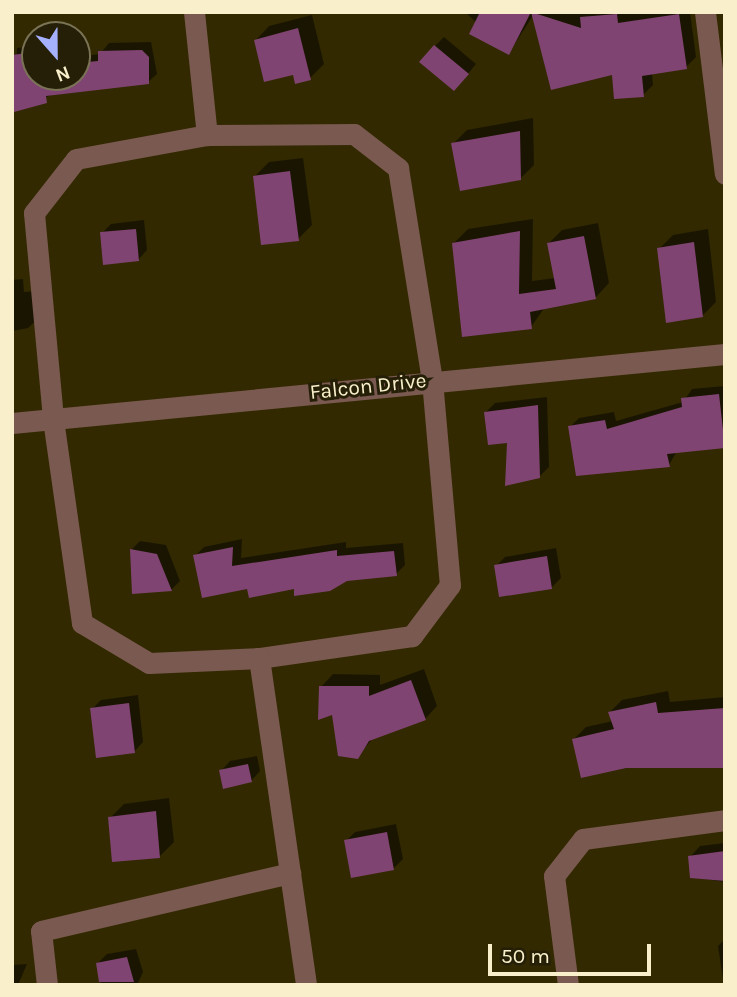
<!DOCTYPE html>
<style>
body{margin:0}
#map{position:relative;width:737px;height:997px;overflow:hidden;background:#322900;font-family:Karla,sans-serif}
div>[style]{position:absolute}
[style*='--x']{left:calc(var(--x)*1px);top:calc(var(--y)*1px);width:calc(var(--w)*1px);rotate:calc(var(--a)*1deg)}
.shadow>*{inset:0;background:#0007}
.building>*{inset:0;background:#804472}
.minor>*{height:21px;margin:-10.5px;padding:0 10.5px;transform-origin:10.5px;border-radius:10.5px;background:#7a5950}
span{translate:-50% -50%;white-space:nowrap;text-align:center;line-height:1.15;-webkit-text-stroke:6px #251f08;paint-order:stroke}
.street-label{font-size:21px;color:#f9f0cb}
.frame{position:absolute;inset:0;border:14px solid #f9f0cb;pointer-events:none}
.north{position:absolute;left:21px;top:21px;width:70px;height:70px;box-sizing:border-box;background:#251f08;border:2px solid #7a7356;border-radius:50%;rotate:159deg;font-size:19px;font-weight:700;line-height:28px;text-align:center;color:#f9f0cb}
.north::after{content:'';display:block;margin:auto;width:24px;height:32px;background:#a5b1fc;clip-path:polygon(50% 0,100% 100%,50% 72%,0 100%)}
.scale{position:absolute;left:488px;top:944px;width:163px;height:32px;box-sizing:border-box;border:4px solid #f9f0cb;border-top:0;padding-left:9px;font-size:21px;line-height:24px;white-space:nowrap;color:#f9f0cb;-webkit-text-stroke:5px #251f08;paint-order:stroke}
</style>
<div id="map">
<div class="shadow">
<div style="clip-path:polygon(465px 12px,690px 12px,696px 57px,686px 67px,652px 73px,653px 85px,643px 95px,534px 14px,509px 53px)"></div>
<div style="clip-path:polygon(312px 15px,324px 64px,310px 78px,294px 73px,256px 40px,269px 26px)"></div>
<div style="clip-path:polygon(444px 37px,476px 64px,463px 80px,435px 46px)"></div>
<div style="clip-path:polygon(151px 42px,157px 74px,148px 82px,54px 94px,15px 110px,17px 48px,35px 46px,35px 77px,77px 77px,77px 57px,100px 54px,109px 43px)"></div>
<div style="clip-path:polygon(533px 118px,534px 165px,520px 179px,453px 144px,467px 130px)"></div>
<div style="clip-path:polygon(303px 158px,312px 225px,298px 239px,255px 176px,269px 162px)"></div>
<div style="clip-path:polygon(533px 219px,532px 281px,555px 278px,548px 244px,562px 230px,598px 223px,609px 283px,596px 297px,545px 307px,531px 327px,454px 243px,468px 229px)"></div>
<div style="clip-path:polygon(144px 220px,147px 250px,138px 260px,102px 233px,111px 224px)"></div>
<div style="clip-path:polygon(708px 229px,716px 302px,702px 316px,659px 249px,673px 235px)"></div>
<div style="clip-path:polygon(23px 279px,24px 292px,36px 291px,40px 317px,28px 328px,12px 331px,12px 280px)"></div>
<div style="clip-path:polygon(725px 386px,725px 446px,677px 451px,669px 465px,570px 427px,579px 418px,614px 412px,616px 421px,683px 402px,692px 389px)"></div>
<div style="clip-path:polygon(547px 397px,549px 467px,539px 477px,486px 412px,495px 403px)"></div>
<div style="clip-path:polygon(242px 539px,241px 558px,346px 542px,346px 548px,403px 543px,405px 565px,396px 574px,248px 587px,195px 556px,204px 547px)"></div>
<div style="clip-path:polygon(140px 541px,166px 545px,180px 581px,171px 590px,131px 550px)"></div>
<div style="clip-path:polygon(556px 548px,561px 578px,552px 587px,496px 566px,505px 557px)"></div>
<div style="clip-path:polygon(424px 669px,437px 706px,425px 719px,374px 737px,357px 757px,321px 687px,333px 674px,380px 675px,380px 685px)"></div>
<div style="clip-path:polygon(668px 691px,670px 702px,725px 697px,725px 768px,626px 766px,574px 739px,586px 727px,613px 721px,610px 712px,622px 700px)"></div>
<div style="clip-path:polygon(138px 695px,143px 742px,134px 752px,92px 709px,101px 700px)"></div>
<div style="clip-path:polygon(257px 756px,260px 771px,251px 781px,221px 771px,230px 761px)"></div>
<div style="clip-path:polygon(169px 798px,174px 842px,160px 856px,110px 818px,124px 804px)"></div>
<div style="clip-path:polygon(396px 824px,403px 859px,393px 869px,346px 841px,355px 832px)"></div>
<div style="clip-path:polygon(725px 843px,725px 882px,691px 877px,690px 857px,700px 846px)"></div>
<div style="clip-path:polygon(725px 939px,725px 985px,724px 985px,718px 946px)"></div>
<div style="clip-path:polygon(136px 949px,143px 972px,137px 985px,101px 985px,98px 963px,107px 954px)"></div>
<div style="clip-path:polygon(27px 964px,18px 985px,12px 985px,12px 965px)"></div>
</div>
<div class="building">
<div style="clip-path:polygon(480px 12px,531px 12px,509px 55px,469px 34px)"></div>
<div style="clip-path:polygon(531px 12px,581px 28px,580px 17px,617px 14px,618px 23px,679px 14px,687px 69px,642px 76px,644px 97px,614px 99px,612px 75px,551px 90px)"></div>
<div style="clip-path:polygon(298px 28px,311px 80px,295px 84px,293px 75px,264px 82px,254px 40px)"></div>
<div style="clip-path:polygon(434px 45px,469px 74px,454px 91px,419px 62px)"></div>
<div style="clip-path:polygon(142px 50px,149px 57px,149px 84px,46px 96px,47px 103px,14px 112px,12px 55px,35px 52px,35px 77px,77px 77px,77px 63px,98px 61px,98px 51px)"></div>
<div style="clip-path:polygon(520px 131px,521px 180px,460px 191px,451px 143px)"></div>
<div style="clip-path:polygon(290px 171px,299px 241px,261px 245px,253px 176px)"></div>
<div style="clip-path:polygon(136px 229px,139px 261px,103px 265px,100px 232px)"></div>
<div style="clip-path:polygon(520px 231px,519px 294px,556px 289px,547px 243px,584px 236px,596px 299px,530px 312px,532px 329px,462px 337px,452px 243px)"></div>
<div style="clip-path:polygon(694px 242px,703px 317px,666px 323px,657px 248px)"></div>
<div style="clip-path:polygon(719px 394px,725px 448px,667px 454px,670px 467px,576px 476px,568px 426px,605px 420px,607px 429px,682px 407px,681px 398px)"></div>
<div style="clip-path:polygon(538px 405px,540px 478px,505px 486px,507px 443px,488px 445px,484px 412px)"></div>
<div style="clip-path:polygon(233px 547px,232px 566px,337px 550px,337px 556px,394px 551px,397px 576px,347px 581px,330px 591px,294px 596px,294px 589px,249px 598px,247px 589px,202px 598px,193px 555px)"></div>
<div style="clip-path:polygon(130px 549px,157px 554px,172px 591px,132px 594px)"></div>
<div style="clip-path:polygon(547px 556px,552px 589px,499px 597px,494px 565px)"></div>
<div style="clip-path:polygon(411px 680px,426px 720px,369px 741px,358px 759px,338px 756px,332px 715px,318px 720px,319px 686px,369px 686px,369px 696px)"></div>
<div style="clip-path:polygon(656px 702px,658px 713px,725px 708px,725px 768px,626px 768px,581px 778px,572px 739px,614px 729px,608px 712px)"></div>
<div style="clip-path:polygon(129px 703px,135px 753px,96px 758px,90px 708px)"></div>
<div style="clip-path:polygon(248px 764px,252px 782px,223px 789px,219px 770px)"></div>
<div style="clip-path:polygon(156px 811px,160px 858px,112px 862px,108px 817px)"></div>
<div style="clip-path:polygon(387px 832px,394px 870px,351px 878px,344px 840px)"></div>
<div style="clip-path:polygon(725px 851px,725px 881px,690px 878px,688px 856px)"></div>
<div style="clip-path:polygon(127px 957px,134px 982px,99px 982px,96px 963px)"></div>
</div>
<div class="minor">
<div style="--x:194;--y:12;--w:124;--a:84"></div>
<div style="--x:705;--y:12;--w:163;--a:83"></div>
<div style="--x:354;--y:134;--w:56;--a:37.7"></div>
<div style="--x:398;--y:168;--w:215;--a:80.9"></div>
<div style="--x:432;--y:380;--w:206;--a:85"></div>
<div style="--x:450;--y:585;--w:64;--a:126.7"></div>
<div style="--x:412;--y:636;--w:155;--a:171.8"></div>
<div style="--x:259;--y:658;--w:110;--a:177.4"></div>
<div style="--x:149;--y:663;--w:78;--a:-149.2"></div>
<div style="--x:82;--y:623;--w:207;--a:-98.1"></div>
<div style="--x:53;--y:418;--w:206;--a:-95.3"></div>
<div style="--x:34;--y:213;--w:68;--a:-52.1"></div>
<div style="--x:76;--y:159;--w:133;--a:-10.4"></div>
<div style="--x:207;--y:135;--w:147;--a:-0.4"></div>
<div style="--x:12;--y:423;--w:716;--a:-5.53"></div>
<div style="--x:259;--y:658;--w:330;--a:81.8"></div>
<div style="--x:47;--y:985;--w:54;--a:-96.3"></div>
<div style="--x:41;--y:931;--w:256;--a:-13.1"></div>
<div style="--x:568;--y:985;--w:110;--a:-97.3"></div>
<div style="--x:554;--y:876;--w:47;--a:-51.9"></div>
<div style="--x:583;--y:839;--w:143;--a:-7.6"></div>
</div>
<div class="street-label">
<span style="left:368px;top:386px;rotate:-6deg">Falcon Drive</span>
</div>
<div class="frame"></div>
<div class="north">N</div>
<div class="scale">50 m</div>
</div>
